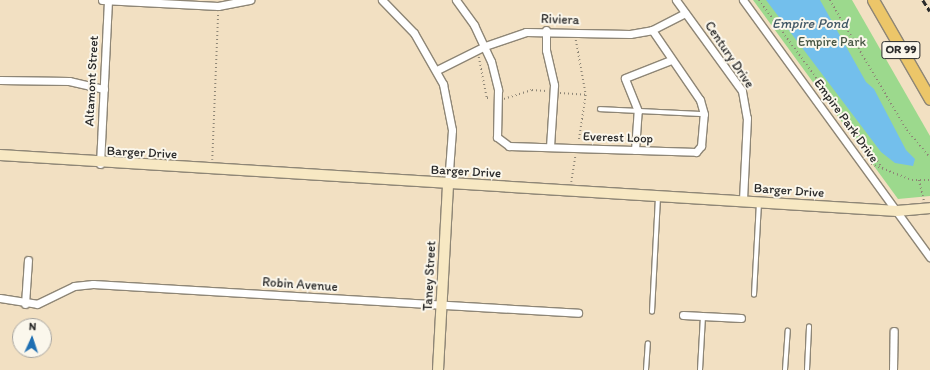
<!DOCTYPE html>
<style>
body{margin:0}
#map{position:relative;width:930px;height:370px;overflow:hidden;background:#f2e0c2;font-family:Itim,sans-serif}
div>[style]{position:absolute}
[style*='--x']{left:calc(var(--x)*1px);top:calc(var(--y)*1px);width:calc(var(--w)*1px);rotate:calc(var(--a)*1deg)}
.green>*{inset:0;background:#9cd98d}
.water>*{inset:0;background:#73bfec}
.path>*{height:1.5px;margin-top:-0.75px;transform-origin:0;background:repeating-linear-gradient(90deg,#8e8676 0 1px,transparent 0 4px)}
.roads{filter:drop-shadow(1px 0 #8e8676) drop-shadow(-1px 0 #8e8676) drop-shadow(0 1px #8e8676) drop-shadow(0 -1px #8e8676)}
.lane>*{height:3.5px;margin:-1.75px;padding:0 1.75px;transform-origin:1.75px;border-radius:1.75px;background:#fff}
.street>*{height:7px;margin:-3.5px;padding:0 3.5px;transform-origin:3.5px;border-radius:3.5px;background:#fff}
.secondary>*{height:10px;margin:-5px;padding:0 5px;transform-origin:5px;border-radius:5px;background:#f7e8c3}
.primary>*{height:11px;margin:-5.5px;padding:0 5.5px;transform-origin:5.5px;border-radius:5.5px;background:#ecc669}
.rail>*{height:2.5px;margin-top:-1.25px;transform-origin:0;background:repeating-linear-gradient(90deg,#2b2b2b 0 6px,transparent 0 9px)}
span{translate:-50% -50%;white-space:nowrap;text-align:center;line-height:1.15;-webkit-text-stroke:4px #fbf7ec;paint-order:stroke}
.shield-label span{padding:1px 3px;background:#fbf7ec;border:1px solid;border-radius:3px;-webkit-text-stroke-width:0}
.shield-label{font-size:12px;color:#2b2b2b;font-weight:700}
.street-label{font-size:13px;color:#2b2b2b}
.park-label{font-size:13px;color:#475644}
.water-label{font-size:14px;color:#415765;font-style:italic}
.north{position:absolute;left:12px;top:318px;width:40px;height:40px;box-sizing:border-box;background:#fbf7ec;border:1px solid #a8a59f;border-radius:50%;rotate:3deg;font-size:11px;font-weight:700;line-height:16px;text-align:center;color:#2b2b2b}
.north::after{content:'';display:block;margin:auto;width:14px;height:18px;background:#1f6fb2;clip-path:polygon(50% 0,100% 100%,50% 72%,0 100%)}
</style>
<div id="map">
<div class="green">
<div style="clip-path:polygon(753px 0,852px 0,930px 136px,930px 196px,898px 199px)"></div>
</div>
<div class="water">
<div style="clip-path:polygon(766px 0,820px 0,866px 82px,874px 89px,906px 150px,915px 159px,913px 166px,895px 163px,881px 152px)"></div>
</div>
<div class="path">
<div style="--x:759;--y:0;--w:209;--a:53.6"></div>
<div style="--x:830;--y:0;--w:151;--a:59.4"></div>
<div style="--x:907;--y:130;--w:35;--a:50"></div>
<div style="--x:576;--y:40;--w:56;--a:79.7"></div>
<div style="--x:586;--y:95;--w:47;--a:98.7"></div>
<div style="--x:479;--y:57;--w:42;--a:79"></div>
<div style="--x:487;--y:98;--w:3;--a:0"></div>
<div style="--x:560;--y:93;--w:26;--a:4"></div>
<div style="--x:504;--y:99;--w:29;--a:-18"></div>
<div style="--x:532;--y:90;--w:14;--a:4"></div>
<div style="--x:212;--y:160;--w:148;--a:-87.7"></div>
<div style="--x:871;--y:164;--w:44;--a:21.3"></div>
<div style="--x:912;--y:180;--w:18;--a:0"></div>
<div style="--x:919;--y:180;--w:21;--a:76"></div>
<div style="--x:571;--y:182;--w:26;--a:-81"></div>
</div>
<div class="roads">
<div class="lane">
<div style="--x:600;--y:109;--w:104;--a:2.8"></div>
<div style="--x:754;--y:295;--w:92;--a:-86.9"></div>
<div style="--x:652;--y:312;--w:115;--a:-87"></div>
<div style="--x:646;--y:370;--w:26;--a:-86"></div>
<div style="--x:700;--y:370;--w:54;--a:-86.8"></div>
<div style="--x:785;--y:370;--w:39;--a:-86"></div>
<div style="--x:807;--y:370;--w:43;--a:-87.3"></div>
</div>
<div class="street">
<div style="--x:102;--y:0;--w:116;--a:3"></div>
<div style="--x:218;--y:6;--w:33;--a:-11"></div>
<div style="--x:382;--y:0;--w:46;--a:45.9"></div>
<div style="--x:414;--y:33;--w:59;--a:60.4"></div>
<div style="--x:443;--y:84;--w:47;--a:78.9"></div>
<div style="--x:452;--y:130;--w:54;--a:94.2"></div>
<div style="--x:456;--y:0;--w:31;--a:54"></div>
<div style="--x:474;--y:25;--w:40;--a:65"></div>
<div style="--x:491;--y:61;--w:30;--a:76"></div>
<div style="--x:498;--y:90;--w:47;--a:91.2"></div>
<div style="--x:497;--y:137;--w:15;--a:37"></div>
<div style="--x:509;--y:146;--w:187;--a:1.8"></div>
<div style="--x:696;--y:152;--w:8;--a:-50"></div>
<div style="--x:701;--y:146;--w:32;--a:-85"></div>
<div style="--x:704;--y:114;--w:15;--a:-106"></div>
<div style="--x:700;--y:100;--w:85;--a:-124.4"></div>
<div style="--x:676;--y:0;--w:112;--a:54"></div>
<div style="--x:742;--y:91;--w:27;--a:80"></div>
<div style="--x:747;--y:118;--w:83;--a:92.8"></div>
<div style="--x:743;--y:0;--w:318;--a:54"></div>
<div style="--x:546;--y:30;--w:20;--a:90"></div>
<div style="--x:546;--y:50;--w:36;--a:77"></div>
<div style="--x:554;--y:85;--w:62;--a:93.7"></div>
<div style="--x:437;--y:70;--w:54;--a:-26.6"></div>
<div style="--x:485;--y:46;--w:43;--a:-18.9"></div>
<div style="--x:526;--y:32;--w:104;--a:1.1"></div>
<div style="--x:630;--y:34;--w:22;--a:-10"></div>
<div style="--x:652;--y:30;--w:37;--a:-27"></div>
<div style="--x:0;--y:80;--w:69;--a:0.8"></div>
<div style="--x:69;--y:81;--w:36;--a:13"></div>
<div style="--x:635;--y:150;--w:39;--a:-86"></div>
<div style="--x:638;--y:111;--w:35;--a:-112"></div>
<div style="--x:625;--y:78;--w:49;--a:-21.4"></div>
<div style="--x:100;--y:164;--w:164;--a:-87.2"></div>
<div style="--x:0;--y:298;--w:37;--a:9"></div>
<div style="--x:37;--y:304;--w:41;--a:-25.9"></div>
<div style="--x:74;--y:286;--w:19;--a:-6"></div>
<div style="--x:93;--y:284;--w:486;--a:3.4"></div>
<div style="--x:25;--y:304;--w:44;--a:-86.1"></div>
<div style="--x:683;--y:315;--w:58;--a:3"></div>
<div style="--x:893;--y:370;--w:39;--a:-89"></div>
</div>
<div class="secondary">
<div style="--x:0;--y:155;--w:899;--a:3.57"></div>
<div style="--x:897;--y:211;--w:33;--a:-5"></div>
<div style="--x:438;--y:370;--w:186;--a:-86.9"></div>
</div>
<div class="primary">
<div style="--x:873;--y:0;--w:114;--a:60.1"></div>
</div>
</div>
<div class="rail">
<div style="--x:923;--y:0;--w:13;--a:58"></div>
</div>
<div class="shield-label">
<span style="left:901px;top:50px">OR 99</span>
</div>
<div class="street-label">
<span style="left:560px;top:20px;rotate:2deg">Riviera</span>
<span style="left:729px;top:55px;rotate:56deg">Century Drive</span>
<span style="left:92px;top:81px;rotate:-87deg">Altamont Street</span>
<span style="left:846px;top:121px;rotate:54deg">Empire Park Drive</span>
<span style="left:618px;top:138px;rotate:2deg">Everest Loop</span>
<span style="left:142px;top:153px;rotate:3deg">Barger Drive</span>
<span style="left:466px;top:172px;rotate:3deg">Barger Drive</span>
<span style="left:789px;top:191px;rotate:4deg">Barger Drive</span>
<span style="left:430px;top:276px;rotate:-87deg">Taney Street</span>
<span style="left:300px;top:285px;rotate:4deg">Robin Avenue</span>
</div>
<div class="park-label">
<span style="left:832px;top:42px">Empire Park</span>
</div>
<div class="water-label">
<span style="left:810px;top:24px">Empire Pond</span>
</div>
<div class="north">N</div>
</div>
